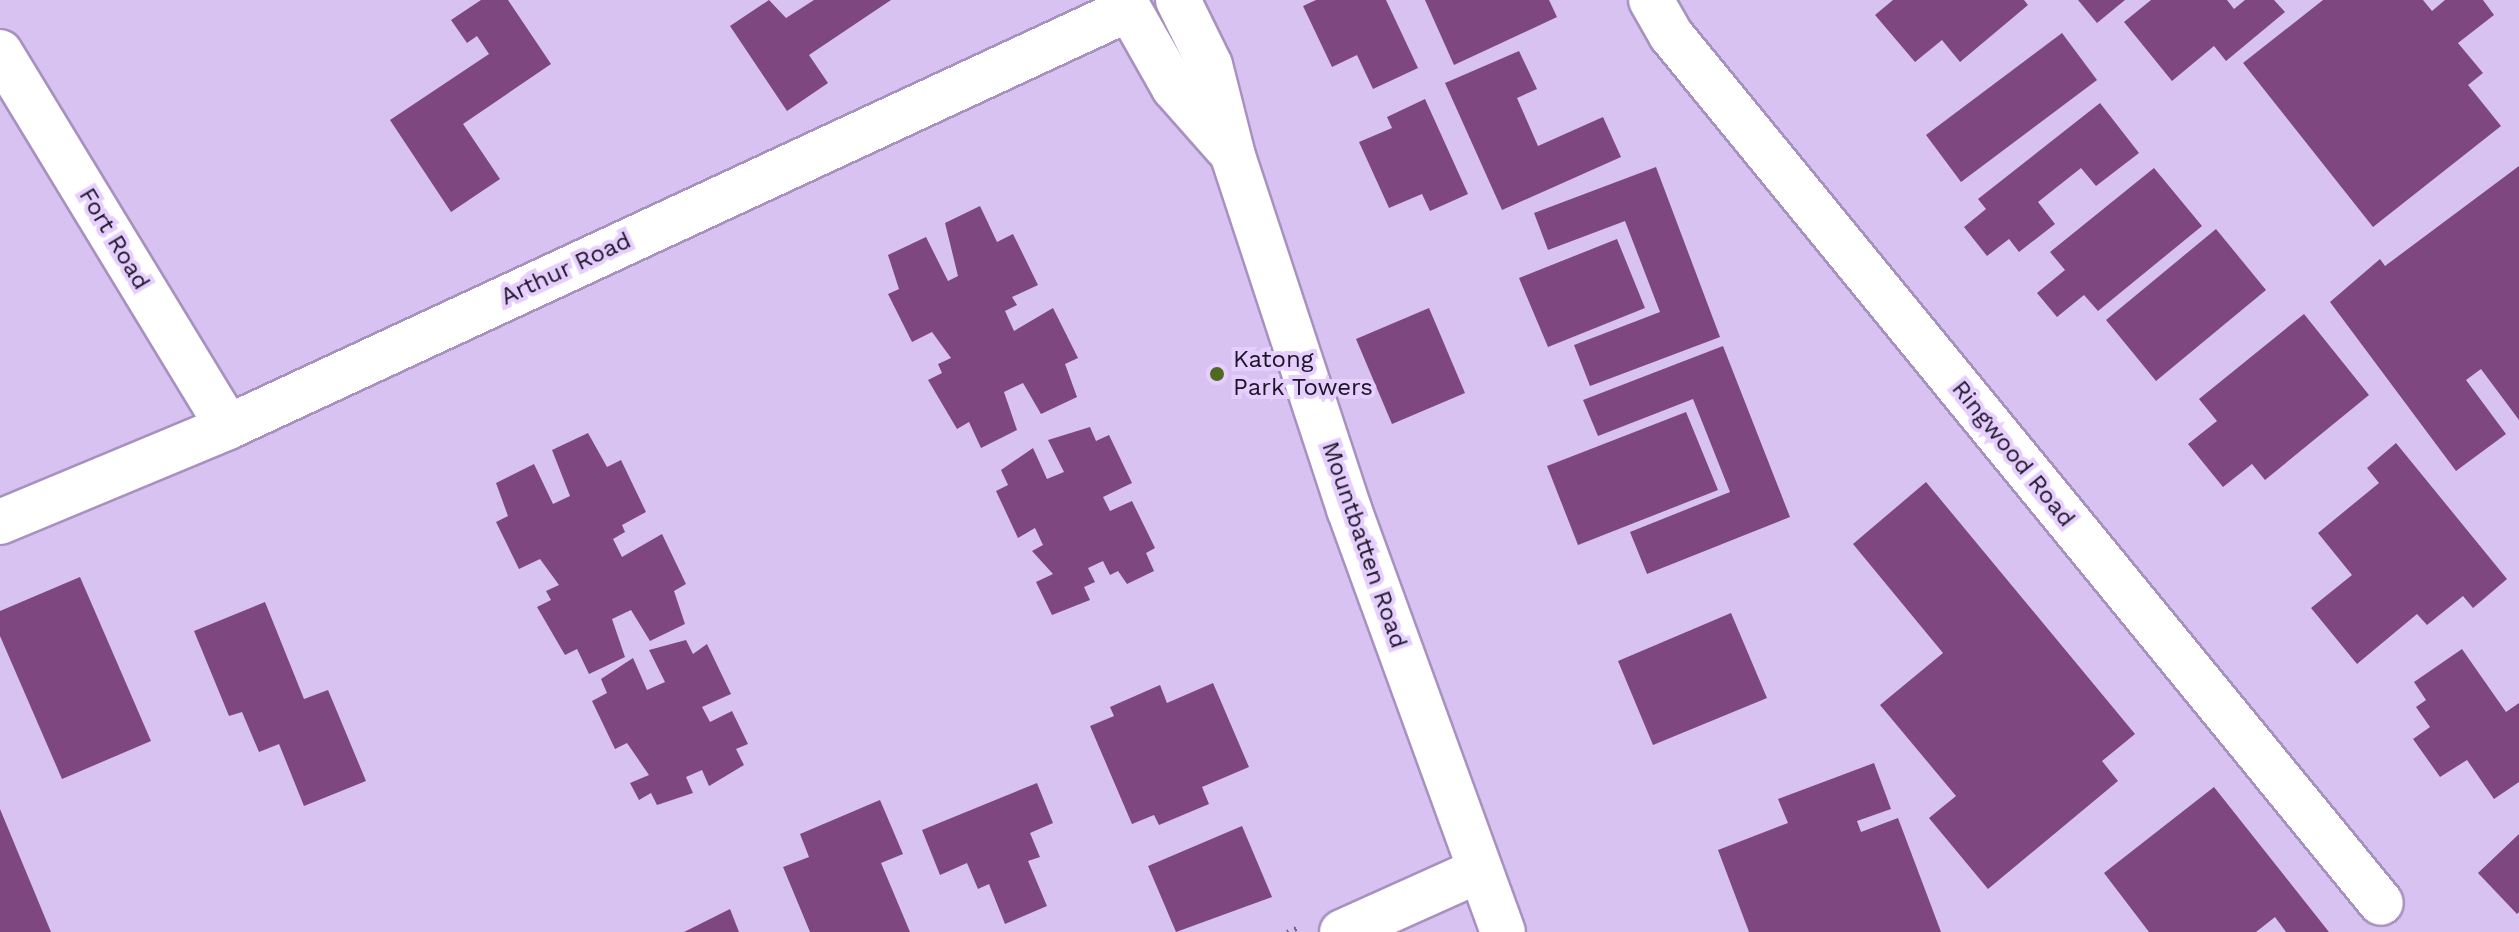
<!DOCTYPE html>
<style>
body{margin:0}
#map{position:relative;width:2519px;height:932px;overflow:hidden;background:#d8c2f1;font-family:"Work Sans",sans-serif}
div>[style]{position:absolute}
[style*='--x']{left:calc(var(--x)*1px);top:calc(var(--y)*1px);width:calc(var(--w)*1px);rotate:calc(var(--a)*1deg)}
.building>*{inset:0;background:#7e477f}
.path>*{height:5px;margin-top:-2.5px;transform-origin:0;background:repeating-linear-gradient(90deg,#786989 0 2px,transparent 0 8px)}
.roads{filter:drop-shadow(2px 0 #a792bf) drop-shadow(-2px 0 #a792bf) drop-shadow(0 2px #a792bf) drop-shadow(0 -2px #a792bf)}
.minor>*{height:44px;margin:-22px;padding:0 22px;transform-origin:22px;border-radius:22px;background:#fff}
.primary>*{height:44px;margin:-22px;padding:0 22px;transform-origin:22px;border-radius:22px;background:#fff}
.dots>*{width:22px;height:22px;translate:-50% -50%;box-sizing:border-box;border:4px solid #e6cfff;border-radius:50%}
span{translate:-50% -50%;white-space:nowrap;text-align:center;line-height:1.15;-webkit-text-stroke:8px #e6cfff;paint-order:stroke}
.street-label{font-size:24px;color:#1e1627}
.poi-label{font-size:24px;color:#1e1627}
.left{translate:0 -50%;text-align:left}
</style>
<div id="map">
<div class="building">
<div style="clip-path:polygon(481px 0,508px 0,551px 64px,463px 124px,500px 179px,451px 212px,390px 120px,489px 54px,477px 36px,467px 43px,451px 20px)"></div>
<div style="clip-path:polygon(769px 0,786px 18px,814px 0,891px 0,809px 55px,828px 83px,787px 111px,730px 26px)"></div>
<div style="clip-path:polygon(1316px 0,1386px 0,1418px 68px,1373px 89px,1357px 55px,1332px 67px,1303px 6px)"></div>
<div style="clip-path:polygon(1425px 0,1549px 0,1557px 17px,1454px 65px)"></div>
<div style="clip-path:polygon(1893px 0,2024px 0,2028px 5px,1960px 62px,1942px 40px,1915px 62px,1875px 15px)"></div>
<div style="clip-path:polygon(2078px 0,2125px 0,2097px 23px)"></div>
<div style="clip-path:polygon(2151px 0,2227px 0,2234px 9px,2245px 0,2274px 0,2285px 12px,2226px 61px,2214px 46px,2172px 81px,2124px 22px)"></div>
<div style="clip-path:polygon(2323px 0,2423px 0,2432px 11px,2445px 0,2483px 0,2494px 15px,2458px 43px,2483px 73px,2468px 85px,2501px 126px,2373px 227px,2243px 63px)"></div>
<div style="clip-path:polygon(2062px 33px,2097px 80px,1961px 182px,1926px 135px)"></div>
<div style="clip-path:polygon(1519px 51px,1537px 89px,1517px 98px,1538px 146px,1603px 117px,1621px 157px,1502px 210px,1445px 83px)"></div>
<div style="clip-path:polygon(1425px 99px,1468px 194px,1430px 211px,1422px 194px,1389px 208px,1359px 142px,1392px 128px,1387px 117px)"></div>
<div style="clip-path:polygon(2100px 103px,2139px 153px,2096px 186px,2081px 168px,2038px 202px,2055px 224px,2019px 252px,2009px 239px,1987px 256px,1964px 227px,1986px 209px,1978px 199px)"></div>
<div style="clip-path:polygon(2519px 166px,2519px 420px,2481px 369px,2466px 380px,2506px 434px,2456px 471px,2330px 302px,2380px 259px,2385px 266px)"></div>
<div style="clip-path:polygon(1656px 167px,1720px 337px,1590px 386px,1574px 345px,1660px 312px,1625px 221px,1548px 250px,1534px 213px)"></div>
<div style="clip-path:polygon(2154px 168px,2202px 226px,2098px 311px,2084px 295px,2057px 317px,2037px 293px,2065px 270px,2050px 252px)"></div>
<div style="clip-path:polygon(980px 206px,997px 242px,1013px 234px,1038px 285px,1012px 297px,1017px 305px,1005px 311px,1014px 331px,1053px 308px,1078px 358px,1065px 364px,1077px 397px,1041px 414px,1023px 383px,1004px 392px,1017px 430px,981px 448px,969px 422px,957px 429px,928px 380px,942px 373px,938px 364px,951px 358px,932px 332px,912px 342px,888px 294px,899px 289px,888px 255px,926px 237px,948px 281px,958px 276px,945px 223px)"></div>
<div style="clip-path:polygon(2216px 229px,2266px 290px,2156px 381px,2106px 320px)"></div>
<div style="clip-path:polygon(1617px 239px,1645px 308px,1548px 347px,1519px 278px)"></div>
<div style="clip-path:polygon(1429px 308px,1465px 393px,1392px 424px,1356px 339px)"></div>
<div style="clip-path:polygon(2304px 314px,2369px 395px,2265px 480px,2252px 464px,2223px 487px,2188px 444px,2217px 421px,2199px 399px)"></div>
<div style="clip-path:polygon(1723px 346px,1790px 517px,1647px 574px,1630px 532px,1730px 492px,1693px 399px,1598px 436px,1583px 400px)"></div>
<div style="clip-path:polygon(1686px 412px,1718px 490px,1578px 545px,1547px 466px)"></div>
<div style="clip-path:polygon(1090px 427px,1096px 441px,1109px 435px,1132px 483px,1103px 497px,1110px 511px,1132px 501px,1155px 548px,1146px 553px,1154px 571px,1127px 584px,1118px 571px,1110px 575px,1103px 561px,1088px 568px,1095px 582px,1084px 587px,1090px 600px,1052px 615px,1036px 582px,1053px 574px,1032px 551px,1043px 545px,1035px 528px,1018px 538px,996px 491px,1008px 485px,1001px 470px,1033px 448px,1047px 479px,1064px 472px,1048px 440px)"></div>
<div style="clip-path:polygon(588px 433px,607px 467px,621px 460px,646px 512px,622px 525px,625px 532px,613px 539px,622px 557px,662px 534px,686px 584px,674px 591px,685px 624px,650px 641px,631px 610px,612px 619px,625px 657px,589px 674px,577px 649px,565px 655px,537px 607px,551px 600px,546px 591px,559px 585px,540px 559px,519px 569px,496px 522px,508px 516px,496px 483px,534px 464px,553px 504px,570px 496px,552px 450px)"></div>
<div style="clip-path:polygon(2396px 443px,2507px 579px,2473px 608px,2463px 596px,2427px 625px,2417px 614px,2357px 664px,2311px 608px,2352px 575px,2318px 533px,2379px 483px,2367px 468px)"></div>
<div style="clip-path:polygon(1926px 482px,2135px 734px,2102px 761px,2118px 781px,1988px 889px,1929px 818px,1956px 796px,1880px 705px,1943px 653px,1853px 544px)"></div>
<div style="clip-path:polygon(80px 577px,151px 741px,62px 779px,0 636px,0 611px)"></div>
<div style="clip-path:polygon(265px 602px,304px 699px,328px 690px,366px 781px,304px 806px,279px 744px,259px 752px,242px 712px,229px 716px,194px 631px)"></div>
<div style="clip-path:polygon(1731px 613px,1767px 698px,1653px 745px,1618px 661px)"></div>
<div style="clip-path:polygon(686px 640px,693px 654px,707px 644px,731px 694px,702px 707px,710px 722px,732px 711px,748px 744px,736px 749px,744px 765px,709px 786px,702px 770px,686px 777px,693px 793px,657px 805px,651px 793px,639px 800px,630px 783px,649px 775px,627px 743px,615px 749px,592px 701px,607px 693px,601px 679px,633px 658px,647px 690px,665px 682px,649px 650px)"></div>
<div style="clip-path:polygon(2462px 649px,2506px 712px,2519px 703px,2519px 782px,2494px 799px,2467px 760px,2440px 777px,2413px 739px,2430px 727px,2416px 707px,2426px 700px,2414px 682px)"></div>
<div style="clip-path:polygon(1213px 683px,1249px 767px,1202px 787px,1209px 804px,1159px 825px,1154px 815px,1132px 824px,1090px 726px,1114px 716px,1110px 707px,1160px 685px,1167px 703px)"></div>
<div style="clip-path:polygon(1874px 763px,1891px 809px,1857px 821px,1861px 832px,1898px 818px,1941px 932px,1749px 932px,1718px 850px,1788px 823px,1778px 799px)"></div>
<div style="clip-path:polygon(1037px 783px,1053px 823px,1030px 833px,1040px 857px,1028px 861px,1047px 906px,1005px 924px,989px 884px,978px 889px,967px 863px,940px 875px,922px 830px)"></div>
<div style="clip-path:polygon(2214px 787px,2325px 927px,2329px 932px,2286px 932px,2275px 917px,2256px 932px,2149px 932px,2104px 873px)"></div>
<div style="clip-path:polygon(880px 800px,903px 854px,881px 863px,910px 932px,810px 932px,783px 867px,809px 857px,800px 834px)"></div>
<div style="clip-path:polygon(0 809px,51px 932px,0 932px)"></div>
<div style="clip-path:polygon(1242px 826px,1272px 897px,1176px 932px,1148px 866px)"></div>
<div style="clip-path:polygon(2519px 834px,2519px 912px,2517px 914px,2478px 873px)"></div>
<div style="clip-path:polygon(730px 909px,739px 932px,684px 932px)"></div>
</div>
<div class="path">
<div style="--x:1287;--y:932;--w:15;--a:-23"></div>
</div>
<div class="roads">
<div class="minor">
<div style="--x:1651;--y:0;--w:40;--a:60.3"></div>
<div style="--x:1671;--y:35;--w:1121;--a:50.72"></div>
<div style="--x:0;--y:52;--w:439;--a:58.7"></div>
<div style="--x:0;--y:522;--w:247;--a:-22.6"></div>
<div style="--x:228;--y:427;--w:993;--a:-24.89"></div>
<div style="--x:1342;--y:932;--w:151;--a:-24.2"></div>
</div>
<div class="primary">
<div style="--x:1124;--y:0;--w:101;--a:60.4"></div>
<div style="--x:1174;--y:88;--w:80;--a:48.5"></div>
<div style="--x:1178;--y:0;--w:72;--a:63.8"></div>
<div style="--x:1210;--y:65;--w:94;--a:75.8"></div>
<div style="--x:1233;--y:156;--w:372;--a:71.8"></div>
<div style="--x:1349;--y:509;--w:450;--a:70"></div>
</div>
</div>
<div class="dots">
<div style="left:1217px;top:374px;background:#506a1d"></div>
</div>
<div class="street-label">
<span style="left:114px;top:239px;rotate:59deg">Fort Road</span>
<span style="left:566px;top:269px;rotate:-25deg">Arthur Road</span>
<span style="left:2013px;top:454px;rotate:51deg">Ringwood Road</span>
<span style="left:1364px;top:545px;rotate:71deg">Mountbatten Road</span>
</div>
<div class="poi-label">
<span class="left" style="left:1233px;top:374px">Katong<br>Park Towers</span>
</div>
</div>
